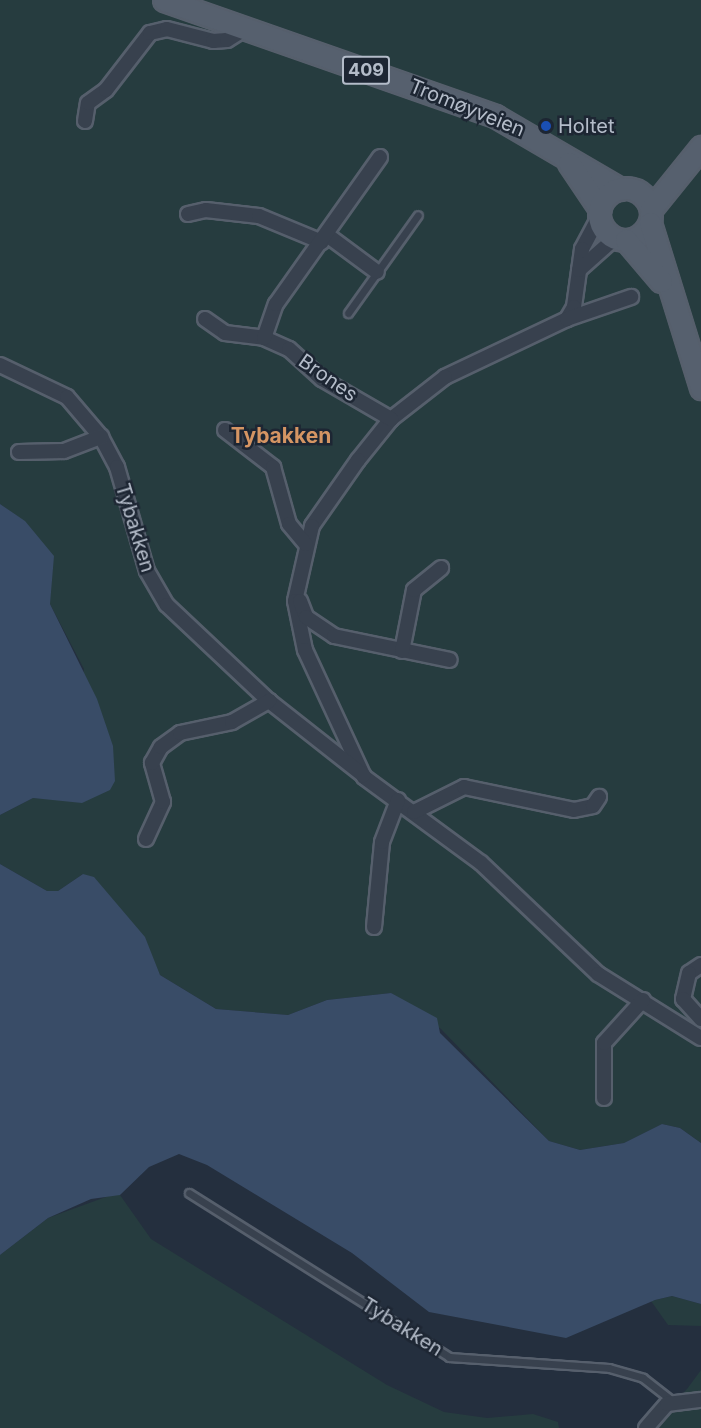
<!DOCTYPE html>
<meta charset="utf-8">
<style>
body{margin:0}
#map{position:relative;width:701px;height:1428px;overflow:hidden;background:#242f3e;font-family:Inter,sans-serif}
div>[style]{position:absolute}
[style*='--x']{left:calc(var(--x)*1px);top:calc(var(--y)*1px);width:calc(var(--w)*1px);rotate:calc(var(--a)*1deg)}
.green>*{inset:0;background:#263c3f}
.water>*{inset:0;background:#394c67}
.roads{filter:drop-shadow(2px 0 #565f6c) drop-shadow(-2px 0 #565f6c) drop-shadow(0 2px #565f6c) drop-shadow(0 -2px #565f6c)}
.lane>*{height:7px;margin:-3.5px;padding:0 3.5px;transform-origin:3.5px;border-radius:3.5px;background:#38414e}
.street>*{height:14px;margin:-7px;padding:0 7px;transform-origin:7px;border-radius:7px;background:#38414e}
.primary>*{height:21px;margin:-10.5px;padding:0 10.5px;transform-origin:10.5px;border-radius:10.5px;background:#56606e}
.primary>.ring{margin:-10.5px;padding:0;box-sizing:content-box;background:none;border:21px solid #56606e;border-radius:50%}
.dots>*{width:16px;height:16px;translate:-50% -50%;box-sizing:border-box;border:3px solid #1d2633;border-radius:50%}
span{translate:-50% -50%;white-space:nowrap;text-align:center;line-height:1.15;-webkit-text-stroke:5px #1d2633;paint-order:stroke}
.shield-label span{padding:2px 4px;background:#1d2633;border:2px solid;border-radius:4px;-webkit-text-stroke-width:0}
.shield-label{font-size:18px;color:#b4bcc9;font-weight:700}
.street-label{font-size:20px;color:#b4bcc9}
.poi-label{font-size:20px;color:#b4bcc9}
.left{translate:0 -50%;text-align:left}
.neighbourhood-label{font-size:21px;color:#d59563;font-weight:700}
</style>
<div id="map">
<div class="green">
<div style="clip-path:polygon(0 0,701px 0,701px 1143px,680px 1128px,662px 1124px,624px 1143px,580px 1150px,549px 1141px,441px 1029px,391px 993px,327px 1000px,288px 1015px,216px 1009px,160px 975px,83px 874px,58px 891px,47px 891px,0 864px,0 815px,33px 798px,57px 799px,84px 669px,50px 604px,25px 522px,0 504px)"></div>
<div style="clip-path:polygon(114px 1194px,120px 1195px,151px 1239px,387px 1385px,444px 1412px,487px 1418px,533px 1414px,558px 1422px,559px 1428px,0 1428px,0 1255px,48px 1218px)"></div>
<div style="clip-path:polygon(672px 1296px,701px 1304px,701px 1326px,668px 1325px,651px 1301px)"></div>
<div style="clip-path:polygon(701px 1370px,701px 1428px,649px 1428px,687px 1389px)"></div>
</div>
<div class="water">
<div style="clip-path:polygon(0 504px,25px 521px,54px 556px,50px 604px,97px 699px,113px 746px,115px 781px,110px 790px,82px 803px,33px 798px,0 815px)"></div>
<div style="clip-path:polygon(0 864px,47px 891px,58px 891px,83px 874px,94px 877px,145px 937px,160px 975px,216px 1009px,288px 1015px,327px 1000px,391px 993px,437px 1018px,440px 1033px,549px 1141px,580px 1150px,624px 1143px,662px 1124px,680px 1128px,701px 1143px,701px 1304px,672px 1296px,655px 1300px,566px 1338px,429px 1312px,352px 1253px,207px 1165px,179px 1154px,149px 1167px,120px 1195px,91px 1199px,48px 1218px,0 1255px)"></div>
</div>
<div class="roads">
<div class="lane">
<div style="--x:348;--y:313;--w:120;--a:-54.5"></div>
<div style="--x:189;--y:1193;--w:307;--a:32.2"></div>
<div style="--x:449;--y:1357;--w:160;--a:3.9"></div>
<div style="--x:609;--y:1368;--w:35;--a:16"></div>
<div style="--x:643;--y:1378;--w:37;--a:38"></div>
</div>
<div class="street">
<div style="--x:85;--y:121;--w:18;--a:-81"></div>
<div style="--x:88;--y:103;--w:22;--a:-36"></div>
<div style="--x:106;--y:90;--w:72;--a:-52.3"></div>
<div style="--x:150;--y:33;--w:17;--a:-13"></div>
<div style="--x:167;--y:29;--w:48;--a:14.6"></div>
<div style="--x:213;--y:41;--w:14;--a:-4"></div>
<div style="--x:227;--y:40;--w:22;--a:-32"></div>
<div style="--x:188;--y:214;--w:18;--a:-13"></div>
<div style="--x:206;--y:210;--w:53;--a:6.5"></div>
<div style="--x:259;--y:216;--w:68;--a:22.4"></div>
<div style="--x:599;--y:217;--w:36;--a:118"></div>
<div style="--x:582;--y:249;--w:59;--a:97.9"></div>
<div style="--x:574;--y:307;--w:14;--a:120"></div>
<div style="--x:567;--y:319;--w:135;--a:154.6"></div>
<div style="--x:445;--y:377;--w:68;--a:142.1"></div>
<div style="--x:391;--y:419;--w:53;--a:128.8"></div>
<div style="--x:358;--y:460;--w:80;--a:124.9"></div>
<div style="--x:312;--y:526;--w:77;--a:102.8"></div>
<div style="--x:295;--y:601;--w:50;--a:78.5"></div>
<div style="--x:305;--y:650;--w:140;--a:65.1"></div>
<div style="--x:364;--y:777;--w:145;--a:36.3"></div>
<div style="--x:481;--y:863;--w:161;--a:43.5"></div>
<div style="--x:598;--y:974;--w:121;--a:31.9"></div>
<div style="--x:327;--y:235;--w:62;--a:36.5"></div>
<div style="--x:579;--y:270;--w:48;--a:-41.6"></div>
<div style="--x:205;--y:319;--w:24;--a:35"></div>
<div style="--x:225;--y:333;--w:39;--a:7"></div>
<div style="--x:264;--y:338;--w:27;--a:24"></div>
<div style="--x:289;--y:349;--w:45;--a:42.3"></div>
<div style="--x:322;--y:379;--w:80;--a:30.1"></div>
<div style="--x:567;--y:319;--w:68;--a:-19"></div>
<div style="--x:264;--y:338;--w:36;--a:-71"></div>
<div style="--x:276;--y:304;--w:180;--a:-54.7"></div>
<div style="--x:0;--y:365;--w:74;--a:25.5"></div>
<div style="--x:67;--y:397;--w:52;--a:49.6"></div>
<div style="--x:101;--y:437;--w:34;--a:62"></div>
<div style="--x:117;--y:467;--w:108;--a:73.9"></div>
<div style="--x:147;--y:571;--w:39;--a:60"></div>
<div style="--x:167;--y:605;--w:140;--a:43.3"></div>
<div style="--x:269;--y:701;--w:120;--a:38.2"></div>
<div style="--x:225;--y:430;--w:61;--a:37.6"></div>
<div style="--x:273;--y:467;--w:59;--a:74.3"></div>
<div style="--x:289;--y:524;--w:26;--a:50"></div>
<div style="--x:19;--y:452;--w:45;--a:-1.3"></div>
<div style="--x:64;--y:451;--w:40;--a:-21"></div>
<div style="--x:300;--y:601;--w:17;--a:69"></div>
<div style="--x:306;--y:617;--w:34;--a:34"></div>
<div style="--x:334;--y:636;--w:118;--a:11.7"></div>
<div style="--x:402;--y:651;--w:62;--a:-78.9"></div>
<div style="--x:414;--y:590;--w:35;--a:-39"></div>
<div style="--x:414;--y:812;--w:56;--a:-26.6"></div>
<div style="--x:464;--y:787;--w:112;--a:11.8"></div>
<div style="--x:574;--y:810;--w:19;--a:-12"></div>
<div style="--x:593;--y:806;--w:11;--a:-56"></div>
<div style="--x:146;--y:839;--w:41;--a:-65.3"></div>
<div style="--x:163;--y:802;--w:41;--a:-105.8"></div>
<div style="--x:152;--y:763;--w:18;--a:-61"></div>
<div style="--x:161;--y:747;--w:24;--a:-36"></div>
<div style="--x:180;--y:733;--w:53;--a:-11.9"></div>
<div style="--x:232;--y:722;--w:43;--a:-29.6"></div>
<div style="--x:374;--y:927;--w:85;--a:-84.6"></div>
<div style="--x:382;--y:842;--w:45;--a:-69.1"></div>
<div style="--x:701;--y:965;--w:14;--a:146"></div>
<div style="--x:689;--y:973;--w:27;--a:103"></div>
<div style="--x:683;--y:999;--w:27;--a:48"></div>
<div style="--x:604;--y:1098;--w:55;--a:-90"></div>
<div style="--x:604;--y:1043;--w:58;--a:-47.8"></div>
<div style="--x:646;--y:1428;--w:32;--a:-49"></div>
<div style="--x:667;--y:1404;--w:34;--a:-7"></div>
</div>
<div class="primary">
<div style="--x:164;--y:0;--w:351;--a:19.3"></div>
<div style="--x:495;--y:116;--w:145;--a:30.3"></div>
<div style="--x:569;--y:163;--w:55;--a:56"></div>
<div class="ring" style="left:599px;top:188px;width:31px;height:31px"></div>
<div style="--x:651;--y:209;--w:80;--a:-51.1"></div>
<div style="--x:650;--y:223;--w:173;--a:72.8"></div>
<div style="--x:626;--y:240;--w:54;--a:49.5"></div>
</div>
</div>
<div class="dots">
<div style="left:546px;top:126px;background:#1a4fb4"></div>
</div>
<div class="shield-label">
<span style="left:366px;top:70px">409</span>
</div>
<div class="street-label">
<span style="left:467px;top:108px;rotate:22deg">Tromøyveien</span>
<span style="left:328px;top:378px;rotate:35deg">Brones</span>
<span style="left:135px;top:528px;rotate:73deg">Tybakken</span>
<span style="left:402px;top:1327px;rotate:32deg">Tybakken</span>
</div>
<div class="poi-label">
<span class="left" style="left:558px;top:126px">Holtet</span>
</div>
<div class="neighbourhood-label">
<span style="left:281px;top:436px">Tybakken</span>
</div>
</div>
